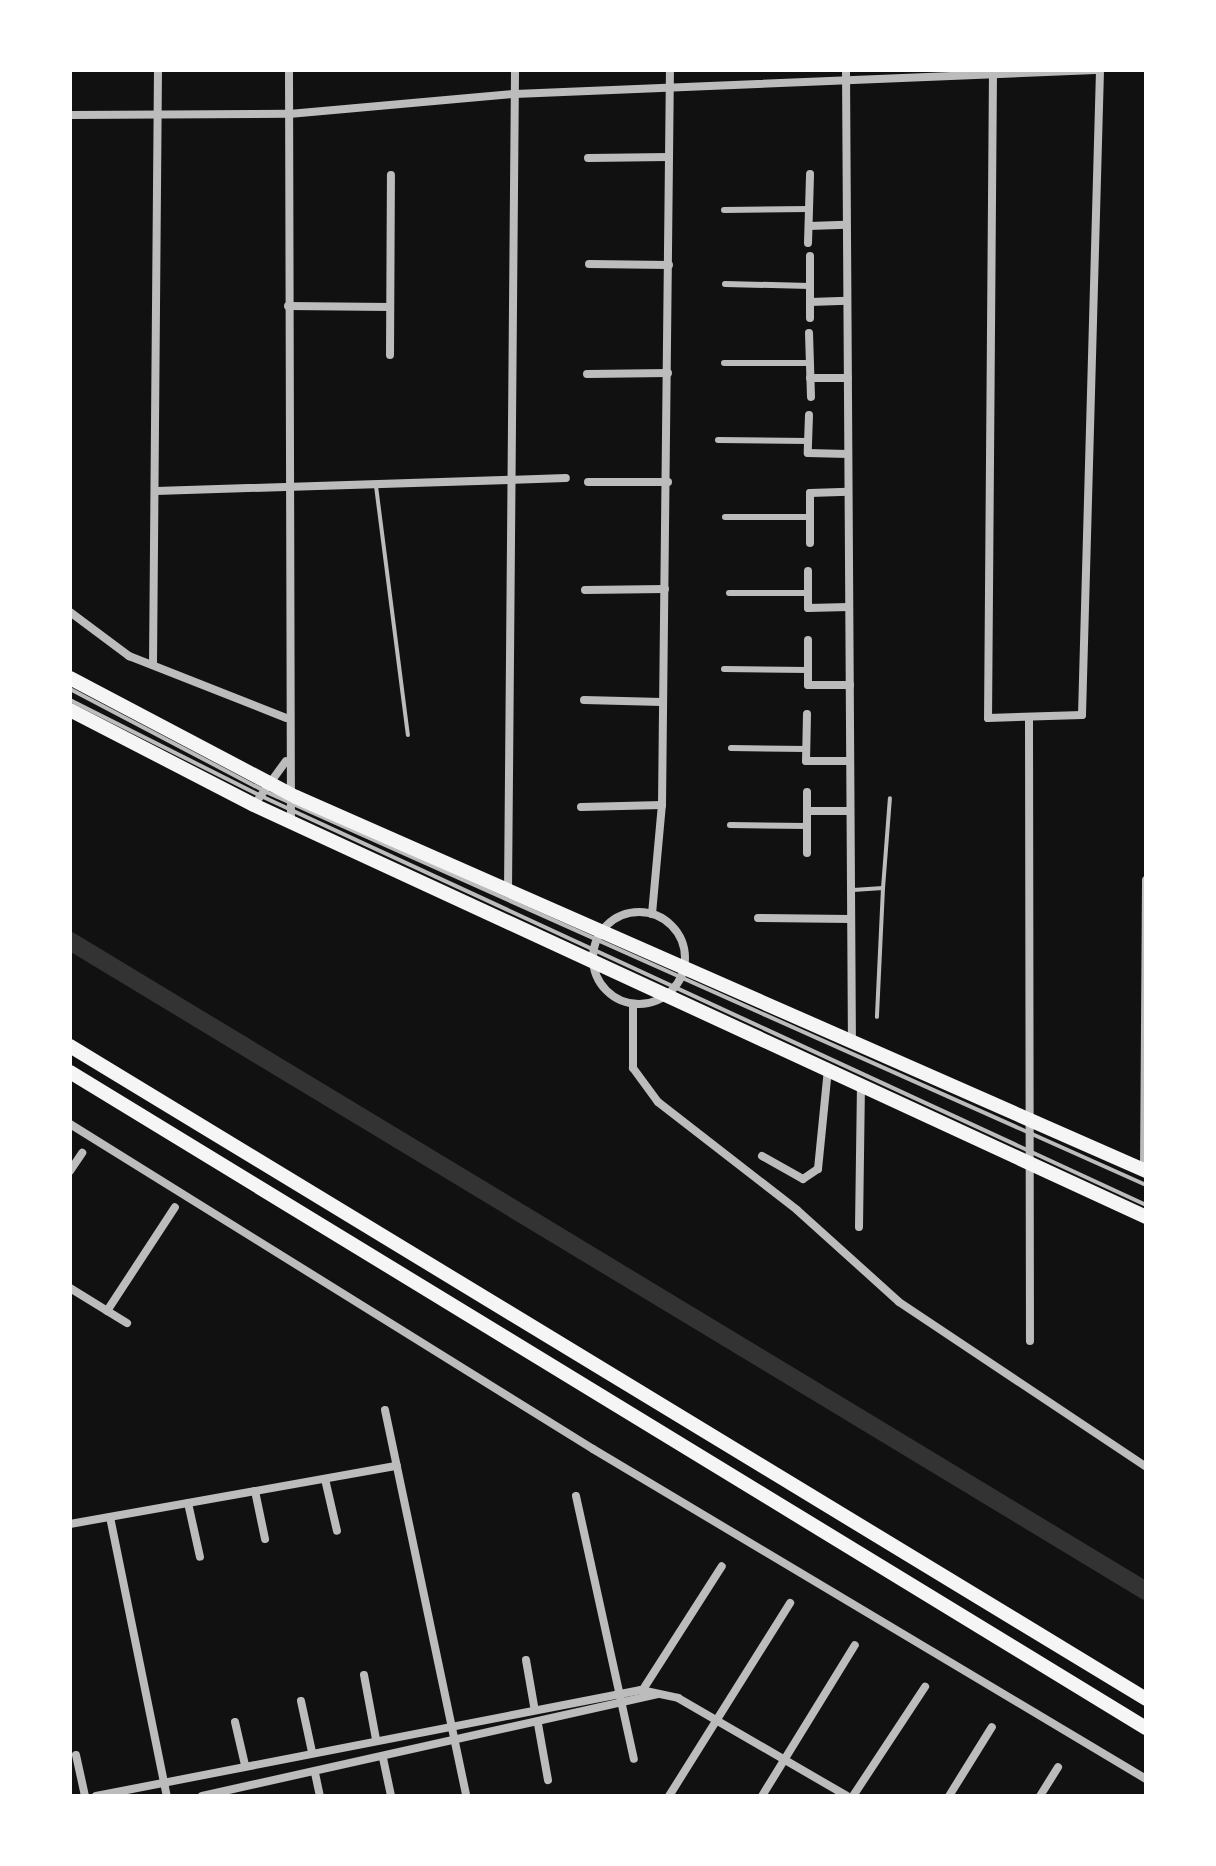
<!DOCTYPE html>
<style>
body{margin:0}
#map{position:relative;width:1216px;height:1866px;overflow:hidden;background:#111;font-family:"Sofia Sans Condensed",sans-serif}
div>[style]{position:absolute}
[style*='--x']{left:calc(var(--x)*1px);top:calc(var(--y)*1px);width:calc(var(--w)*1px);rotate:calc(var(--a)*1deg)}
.canal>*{height:18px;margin:-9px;padding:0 9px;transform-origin:9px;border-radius:9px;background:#333}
.service>*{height:4px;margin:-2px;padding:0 2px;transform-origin:2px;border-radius:2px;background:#bcbcbc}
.pedestrian>*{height:6px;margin:-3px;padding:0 3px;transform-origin:3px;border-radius:3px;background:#bcbcbc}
.minor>*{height:8px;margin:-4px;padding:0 4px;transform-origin:4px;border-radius:4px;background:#bcbcbc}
.minor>.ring{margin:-4px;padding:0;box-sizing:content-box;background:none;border:8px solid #bcbcbc;border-radius:50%}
.trunk>*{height:14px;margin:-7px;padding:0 7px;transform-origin:7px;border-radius:7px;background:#f5f5f5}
.motorway>*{height:14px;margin:-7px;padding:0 7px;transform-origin:7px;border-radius:7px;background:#f5f5f5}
span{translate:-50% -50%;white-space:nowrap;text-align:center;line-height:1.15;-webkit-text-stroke:7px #fff;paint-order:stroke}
.frame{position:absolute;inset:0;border:72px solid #fff;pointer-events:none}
</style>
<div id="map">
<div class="canal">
<div style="--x:70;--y:941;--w:1257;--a:31.14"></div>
</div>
<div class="service">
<div style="--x:376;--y:486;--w:251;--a:82.7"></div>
<div style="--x:70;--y:689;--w:219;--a:27.7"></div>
<div style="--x:264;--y:791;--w:966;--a:24.07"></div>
<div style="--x:70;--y:700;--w:214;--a:26.7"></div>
<div style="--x:261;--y:796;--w:975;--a:24.8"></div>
<div style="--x:883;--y:888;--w:90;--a:-85.6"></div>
<div style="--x:853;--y:890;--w:30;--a:-4"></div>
<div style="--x:883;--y:888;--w:129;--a:92.7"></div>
</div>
<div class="pedestrian">
<div style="--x:724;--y:210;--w:85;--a:-0.7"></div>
<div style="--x:725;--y:284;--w:85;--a:1.3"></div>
<div style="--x:724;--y:363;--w:86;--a:0"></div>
<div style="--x:718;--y:440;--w:90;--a:0.6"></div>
<div style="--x:725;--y:517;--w:85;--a:0"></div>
<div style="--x:729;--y:593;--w:79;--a:0"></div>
<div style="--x:724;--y:669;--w:84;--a:0.7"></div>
<div style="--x:731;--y:748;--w:75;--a:0.8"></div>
<div style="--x:730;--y:825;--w:77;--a:0.7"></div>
</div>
<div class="minor">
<div style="--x:289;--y:70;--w:752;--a:89.85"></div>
<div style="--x:846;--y:70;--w:972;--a:89.65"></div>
<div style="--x:993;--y:70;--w:648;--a:90.44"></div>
<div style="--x:988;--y:718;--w:94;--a:-1.8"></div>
<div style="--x:1082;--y:715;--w:645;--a:-88.4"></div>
<div style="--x:70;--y:115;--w:219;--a:-0.3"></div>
<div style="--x:289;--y:114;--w:227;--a:-5.1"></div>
<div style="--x:515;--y:94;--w:581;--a:-2.37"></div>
<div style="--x:588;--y:158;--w:81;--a:-0.7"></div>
<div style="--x:809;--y:226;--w:37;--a:-2"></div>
<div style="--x:808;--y:243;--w:69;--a:-88.3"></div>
<div style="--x:589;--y:264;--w:80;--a:0.7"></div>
<div style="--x:810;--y:302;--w:37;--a:-2"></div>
<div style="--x:288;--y:306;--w:102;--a:0.6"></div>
<div style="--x:810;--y:318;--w:62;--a:-90"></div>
<div style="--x:809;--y:333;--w:64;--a:88.2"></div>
<div style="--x:390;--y:355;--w:180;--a:-89.7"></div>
<div style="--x:587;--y:374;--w:81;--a:-0.7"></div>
<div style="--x:810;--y:378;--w:38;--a:0"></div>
<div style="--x:809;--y:415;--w:38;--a:92"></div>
<div style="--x:808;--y:453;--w:40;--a:1.4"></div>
<div style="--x:588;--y:482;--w:80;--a:0"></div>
<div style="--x:156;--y:491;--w:410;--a:-1.8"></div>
<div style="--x:810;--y:543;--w:50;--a:-90"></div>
<div style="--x:810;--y:493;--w:38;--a:-2"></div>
<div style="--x:808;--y:571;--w:37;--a:90"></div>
<div style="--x:808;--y:608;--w:41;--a:-1.4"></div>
<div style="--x:585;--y:590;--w:80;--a:-0.7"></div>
<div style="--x:70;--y:612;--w:74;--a:36.7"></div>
<div style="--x:129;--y:656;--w:169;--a:21.5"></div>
<div style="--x:808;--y:640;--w:45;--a:90"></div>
<div style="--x:808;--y:685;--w:42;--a:0"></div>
<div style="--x:153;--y:665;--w:595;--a:-89.52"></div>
<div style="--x:584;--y:700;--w:78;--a:1.5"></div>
<div style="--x:807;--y:714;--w:47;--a:91.2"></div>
<div style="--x:806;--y:761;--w:44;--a:0"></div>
<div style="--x:1029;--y:717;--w:624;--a:89.91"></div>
<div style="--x:807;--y:792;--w:61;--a:90"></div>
<div style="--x:254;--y:805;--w:54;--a:-54"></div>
<div style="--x:581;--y:807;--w:81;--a:-1.4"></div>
<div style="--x:807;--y:811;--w:43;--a:0"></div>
<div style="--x:508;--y:891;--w:821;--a:-89.51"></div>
<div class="ring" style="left:593px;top:912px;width:84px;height:84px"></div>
<div style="--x:652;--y:914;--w:109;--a:-84.8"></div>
<div style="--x:662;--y:805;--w:735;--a:-89.38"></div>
<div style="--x:758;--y:918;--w:93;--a:0.6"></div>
<div style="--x:633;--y:1004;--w:64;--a:90"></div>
<div style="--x:633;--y:1068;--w:42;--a:53.7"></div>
<div style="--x:658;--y:1102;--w:176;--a:37.8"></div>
<div style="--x:797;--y:1210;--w:137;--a:42"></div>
<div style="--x:899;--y:1302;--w:297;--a:33.7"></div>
<div style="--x:70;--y:1124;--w:616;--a:31.86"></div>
<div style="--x:593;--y:1449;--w:644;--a:30.83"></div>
<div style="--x:762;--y:1156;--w:47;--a:29.3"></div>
<div style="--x:803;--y:1179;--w:18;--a:-34"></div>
<div style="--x:818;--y:1169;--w:100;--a:-84.3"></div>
<div style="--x:1144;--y:1170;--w:290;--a:-89.6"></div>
<div style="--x:70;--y:1171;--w:22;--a:-56"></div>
<div style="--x:859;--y:1227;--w:142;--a:-89.2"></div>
<div style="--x:70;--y:1288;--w:67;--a:31.6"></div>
<div style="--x:107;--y:1311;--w:124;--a:-56.8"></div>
<div style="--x:385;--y:1410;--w:394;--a:78.1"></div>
<div style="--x:325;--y:1479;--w:53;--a:77"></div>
<div style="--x:255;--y:1491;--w:49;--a:78.2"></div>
<div style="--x:576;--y:1496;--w:269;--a:77.6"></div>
<div style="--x:188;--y:1503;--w:55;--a:77.5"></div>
<div style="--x:110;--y:1517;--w:285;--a:78.5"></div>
<div style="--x:70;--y:1524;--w:332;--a:-10.1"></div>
<div style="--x:526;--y:1660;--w:47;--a:80.1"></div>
<div style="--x:364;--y:1675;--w:65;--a:79.4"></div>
<div style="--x:642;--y:1691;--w:148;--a:-57.4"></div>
<div style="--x:301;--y:1701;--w:52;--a:77.8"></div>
<div style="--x:235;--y:1722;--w:44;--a:76.9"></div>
<div style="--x:538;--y:1724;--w:57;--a:79.9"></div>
<div style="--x:76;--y:1755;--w:42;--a:77.6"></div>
<div style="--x:383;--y:1758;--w:39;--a:78"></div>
<div style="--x:315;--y:1773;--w:24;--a:78"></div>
<div style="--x:96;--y:1796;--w:555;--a:-11.01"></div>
<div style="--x:641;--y:1690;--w:38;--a:12"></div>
<div style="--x:678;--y:1698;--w:195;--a:30.1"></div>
<div style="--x:202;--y:1796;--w:467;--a:-12.6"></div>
<div style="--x:669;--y:1796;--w:228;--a:-57.9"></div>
<div style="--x:762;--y:1796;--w:177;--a:-58.4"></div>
<div style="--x:853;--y:1796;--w:131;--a:-56.6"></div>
<div style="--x:949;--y:1796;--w:81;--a:-58.1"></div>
<div style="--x:1040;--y:1796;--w:34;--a:-58"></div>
</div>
<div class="trunk">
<div style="--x:70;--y:678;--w:255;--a:27.8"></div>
<div style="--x:296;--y:797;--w:929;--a:23.75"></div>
<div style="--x:70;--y:710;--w:207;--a:27.3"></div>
<div style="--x:254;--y:805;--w:983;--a:24.79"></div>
</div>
<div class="motorway">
<div style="--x:70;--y:1046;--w:1259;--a:31.25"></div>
<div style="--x:70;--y:1072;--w:1260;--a:31.37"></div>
</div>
<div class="frame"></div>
</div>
